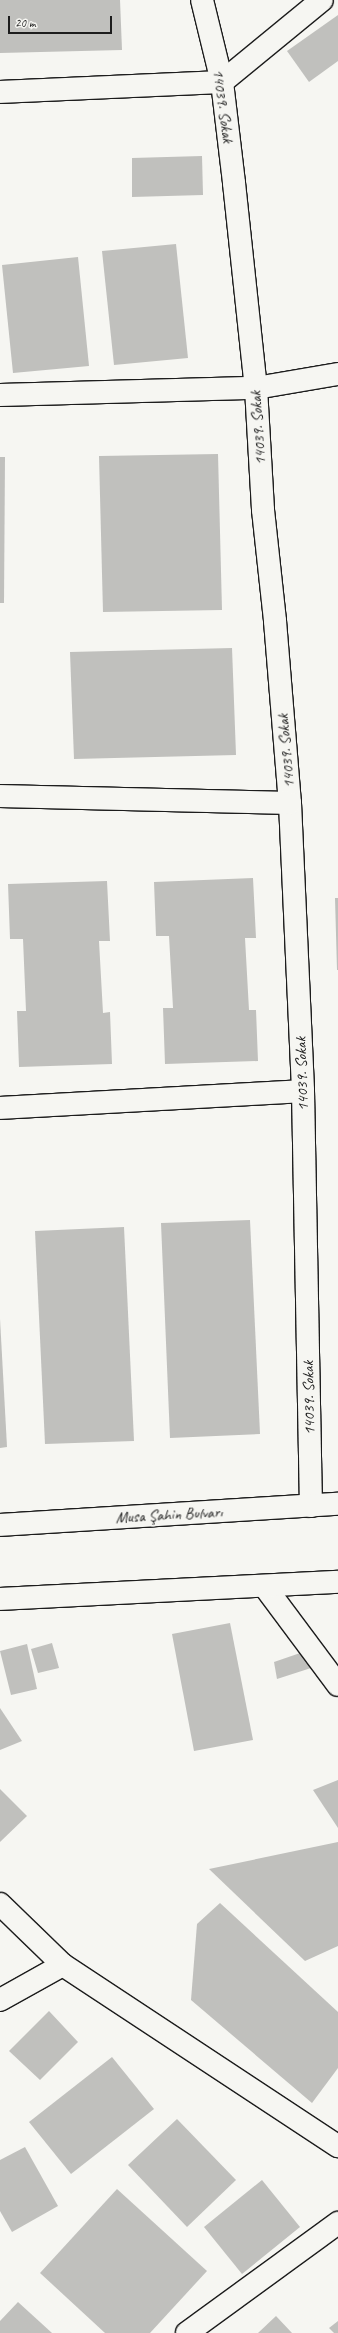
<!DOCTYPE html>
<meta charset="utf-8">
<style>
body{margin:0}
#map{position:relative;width:338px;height:2333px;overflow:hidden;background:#f6f6f2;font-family:Caveat,sans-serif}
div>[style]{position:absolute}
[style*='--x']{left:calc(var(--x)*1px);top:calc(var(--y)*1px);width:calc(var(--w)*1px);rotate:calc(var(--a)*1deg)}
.building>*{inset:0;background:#c0c0bd}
.roads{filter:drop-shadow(1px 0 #1c1c1c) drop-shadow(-1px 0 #1c1c1c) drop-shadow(0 1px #1c1c1c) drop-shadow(0 -1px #1c1c1c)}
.minor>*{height:22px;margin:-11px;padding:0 11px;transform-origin:11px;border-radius:11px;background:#f6f6f2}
.primary>*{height:22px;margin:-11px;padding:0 11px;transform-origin:11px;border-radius:11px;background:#f6f6f2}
span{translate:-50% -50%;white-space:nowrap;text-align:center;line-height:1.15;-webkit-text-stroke:3.5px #f6f6f2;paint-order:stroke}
.street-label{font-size:16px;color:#1c1c1c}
.scale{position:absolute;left:8px;top:16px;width:104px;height:18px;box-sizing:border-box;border:2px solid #1c1c1c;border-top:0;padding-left:5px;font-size:12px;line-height:14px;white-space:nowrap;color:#1c1c1c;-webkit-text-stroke:3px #f6f6f2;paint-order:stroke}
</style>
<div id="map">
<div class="building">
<div style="clip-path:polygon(0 0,120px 0,122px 50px,0 53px)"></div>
<div style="clip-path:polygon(338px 15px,338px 61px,309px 82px,287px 51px)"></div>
<div style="clip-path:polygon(202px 156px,203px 195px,132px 197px,132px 158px)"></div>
<div style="clip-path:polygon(176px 244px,188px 358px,114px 365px,102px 251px)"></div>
<div style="clip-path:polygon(78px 257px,89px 366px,13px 373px,2px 265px)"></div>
<div style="clip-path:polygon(218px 454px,222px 610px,103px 612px,99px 456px)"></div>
<div style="clip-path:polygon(0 457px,5px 457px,4px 603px,0 603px)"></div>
<div style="clip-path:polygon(232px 648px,236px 755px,74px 759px,70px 652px)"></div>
<div style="clip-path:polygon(253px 878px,256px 938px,245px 938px,249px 1010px,256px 1010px,258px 1061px,165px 1064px,163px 1008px,173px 1008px,169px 936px,156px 936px,154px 882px)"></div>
<div style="clip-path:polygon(107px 881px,110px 941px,99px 941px,103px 1013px,110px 1012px,112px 1064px,19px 1067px,17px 1011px,26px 1011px,23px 939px,10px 939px,8px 884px)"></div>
<div style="clip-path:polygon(335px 898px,338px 898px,338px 970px,337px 970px)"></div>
<div style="clip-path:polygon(250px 1220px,260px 1434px,170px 1438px,161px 1223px)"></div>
<div style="clip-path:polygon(124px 1227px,134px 1441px,45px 1444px,35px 1231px)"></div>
<div style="clip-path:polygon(0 1319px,7px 1447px,0 1448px)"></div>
<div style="clip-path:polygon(230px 1623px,253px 1740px,194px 1751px,172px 1634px)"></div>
<div style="clip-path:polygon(52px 1643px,59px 1668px,38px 1673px,31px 1649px)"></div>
<div style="clip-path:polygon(27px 1644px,37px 1689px,11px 1695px,0 1651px)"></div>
<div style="clip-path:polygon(306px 1651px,311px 1668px,277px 1679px,274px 1662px)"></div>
<div style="clip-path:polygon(0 1708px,22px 1741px,0 1750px)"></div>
<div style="clip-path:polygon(338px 1780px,338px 1828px,313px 1790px)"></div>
<div style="clip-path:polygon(0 1789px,27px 1816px,0 1842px)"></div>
<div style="clip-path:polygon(338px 1842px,338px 1946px,305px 1961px,209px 1869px)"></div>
<div style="clip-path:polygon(220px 1903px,338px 2012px,338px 2068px,312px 2103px,191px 2000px,197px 1924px)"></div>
<div style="clip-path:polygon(49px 2011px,78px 2042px,40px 2080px,9px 2051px)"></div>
<div style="clip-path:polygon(112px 2057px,154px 2109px,71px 2174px,29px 2122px)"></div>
<div style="clip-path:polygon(177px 2119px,236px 2180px,187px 2227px,128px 2165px)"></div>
<div style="clip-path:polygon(25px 2147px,58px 2206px,12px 2232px,0 2211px,0 2160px)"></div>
<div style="clip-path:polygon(262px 2180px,300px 2227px,242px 2274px,204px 2227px)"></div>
<div style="clip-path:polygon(117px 2189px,207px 2271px,150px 2333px,105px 2333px,40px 2273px)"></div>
<div style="clip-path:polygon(18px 2302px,52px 2333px,0 2333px,0 2321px)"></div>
<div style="clip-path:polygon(276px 2316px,292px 2333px,258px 2333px)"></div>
<div style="clip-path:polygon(338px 2321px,338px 2333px,334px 2333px,329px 2328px)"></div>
</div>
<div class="roads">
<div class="minor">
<div style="--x:202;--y:0;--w:84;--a:76.3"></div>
<div style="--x:222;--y:82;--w:102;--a:83.2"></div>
<div style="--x:234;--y:183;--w:206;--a:83.9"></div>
<div style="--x:256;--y:388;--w:122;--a:86.7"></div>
<div style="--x:263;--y:510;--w:112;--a:83.8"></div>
<div style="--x:275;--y:621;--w:183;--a:85.3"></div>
<div style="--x:290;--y:803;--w:288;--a:87.4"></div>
<div style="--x:303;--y:1091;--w:415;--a:88.9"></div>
<div style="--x:0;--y:92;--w:222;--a:-2.6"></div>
<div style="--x:222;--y:82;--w:129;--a:-39.4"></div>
<div style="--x:0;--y:395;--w:256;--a:-1.6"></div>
<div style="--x:256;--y:388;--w:83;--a:-9.7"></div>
<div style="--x:0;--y:796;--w:290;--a:1.4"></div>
<div style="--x:0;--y:1108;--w:303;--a:-3.2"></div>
<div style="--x:265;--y:1587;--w:122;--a:53.3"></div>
<div style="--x:0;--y:1904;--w:88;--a:44.1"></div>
<div style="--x:63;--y:1965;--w:329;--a:33.4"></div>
<div style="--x:0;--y:2000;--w:72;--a:-29.1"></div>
<div style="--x:187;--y:2333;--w:187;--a:-36.1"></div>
</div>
<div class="primary">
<div style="--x:0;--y:1525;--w:339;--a:-3.6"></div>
<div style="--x:0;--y:1599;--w:338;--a:-2.9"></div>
</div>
</div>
<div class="street-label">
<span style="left:223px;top:106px;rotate:82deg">14039. Sokak</span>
<span style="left:258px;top:428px;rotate:-94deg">14039. Sokak</span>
<span style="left:286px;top:751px;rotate:-95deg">14039. Sokak</span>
<span style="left:302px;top:1074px;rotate:-92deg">14039. Sokak</span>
<span style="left:309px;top:1398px;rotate:-91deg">14039. Sokak</span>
<span style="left:169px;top:1515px;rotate:-3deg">Musa Şahin Bulvarı</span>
</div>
<div class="scale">20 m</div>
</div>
